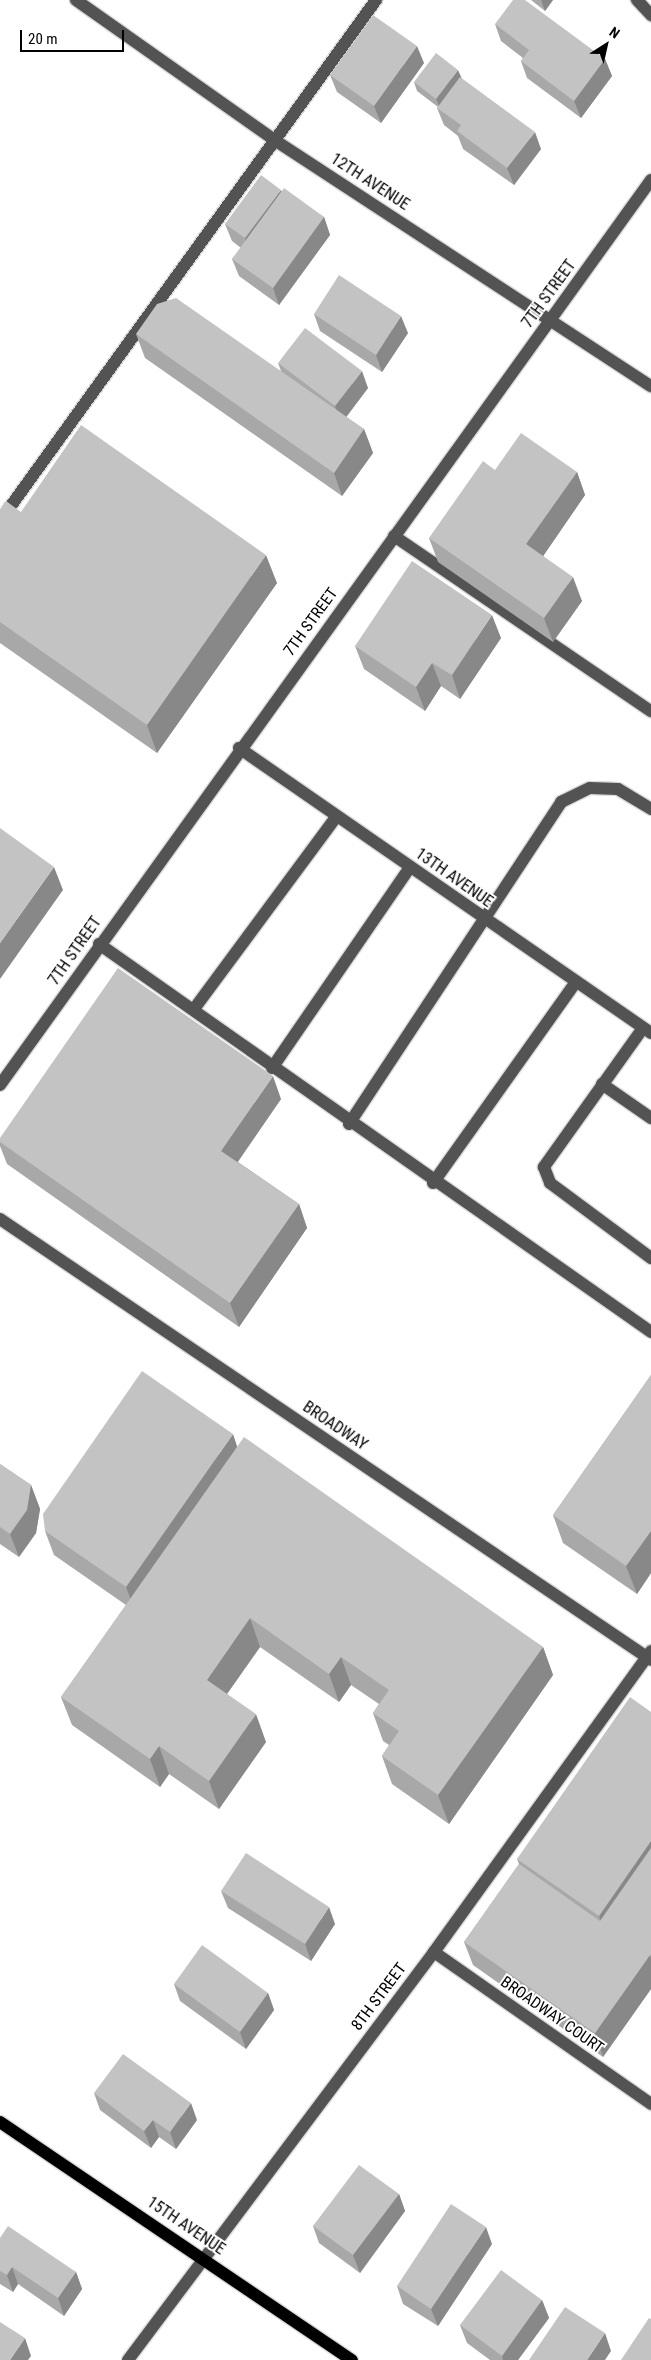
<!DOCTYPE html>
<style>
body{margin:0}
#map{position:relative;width:651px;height:2360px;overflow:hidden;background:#fff;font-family:"Roboto Condensed",sans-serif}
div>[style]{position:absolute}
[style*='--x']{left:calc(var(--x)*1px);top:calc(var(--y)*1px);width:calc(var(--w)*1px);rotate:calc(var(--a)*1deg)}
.roads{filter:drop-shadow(1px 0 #dbdbdb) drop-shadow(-1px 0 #dbdbdb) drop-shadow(0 1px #dbdbdb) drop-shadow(0 -1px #dbdbdb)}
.minor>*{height:12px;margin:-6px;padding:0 6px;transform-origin:6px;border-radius:6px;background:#535353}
.major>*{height:12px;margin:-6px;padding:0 6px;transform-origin:6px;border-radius:6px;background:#000}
.wall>*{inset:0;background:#a8a8a8}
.shaded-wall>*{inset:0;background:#888}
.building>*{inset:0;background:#c3c3c3}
span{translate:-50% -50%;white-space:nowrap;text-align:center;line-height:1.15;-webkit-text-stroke:4px #fff;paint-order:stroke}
.street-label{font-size:16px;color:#000}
.north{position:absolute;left:581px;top:20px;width:50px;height:50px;-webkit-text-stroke:4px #fff;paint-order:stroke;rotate:35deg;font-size:14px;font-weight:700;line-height:20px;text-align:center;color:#000}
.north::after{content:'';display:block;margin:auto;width:18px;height:22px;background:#000;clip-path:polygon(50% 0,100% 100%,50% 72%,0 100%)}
.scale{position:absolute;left:20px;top:30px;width:104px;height:22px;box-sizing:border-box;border:2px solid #000;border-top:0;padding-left:6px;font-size:15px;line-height:18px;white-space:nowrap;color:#000;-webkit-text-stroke:4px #fff;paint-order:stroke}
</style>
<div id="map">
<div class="roads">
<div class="minor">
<div style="--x:76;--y:0;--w:245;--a:35.2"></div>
<div style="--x:276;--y:141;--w:448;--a:33.2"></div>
<div style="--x:637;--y:0;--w:21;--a:47"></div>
<div style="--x:0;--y:521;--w:643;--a:-54.18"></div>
<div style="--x:394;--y:536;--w:311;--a:34.3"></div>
<div style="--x:239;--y:748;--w:501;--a:34.67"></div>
<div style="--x:99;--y:944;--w:675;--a:35.1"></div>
<div style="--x:194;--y:1009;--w:240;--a:-53.5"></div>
<div style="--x:643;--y:1028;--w:171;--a:125.5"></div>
<div style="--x:544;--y:1167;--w:17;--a:69"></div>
<div style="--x:550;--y:1183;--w:126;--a:36.6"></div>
<div style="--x:272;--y:1068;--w:244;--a:-55.5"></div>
<div style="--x:602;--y:1084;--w:60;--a:34.8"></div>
<div style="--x:0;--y:1085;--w:1115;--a:-54.27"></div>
<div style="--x:349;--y:1124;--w:386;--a:-56.6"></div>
<div style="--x:561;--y:802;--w:32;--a:-26"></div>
<div style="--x:590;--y:788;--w:28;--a:2"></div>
<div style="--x:618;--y:789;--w:39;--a:31"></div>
<div style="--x:433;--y:1183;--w:247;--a:-54.6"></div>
<div style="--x:0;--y:1219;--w:786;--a:34.11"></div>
<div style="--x:434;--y:1952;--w:265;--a:35"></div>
<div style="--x:128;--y:2360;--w:510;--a:-53.13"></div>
<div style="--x:434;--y:1952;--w:371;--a:-54.2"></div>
</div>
<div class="major">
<div style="--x:0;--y:2122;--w:425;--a:34.1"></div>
</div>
</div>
<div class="wall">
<div style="clip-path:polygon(531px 0,553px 0,545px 11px)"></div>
<div style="clip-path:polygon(495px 24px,605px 59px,612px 76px,581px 118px,527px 78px,521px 61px,523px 58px,501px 41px)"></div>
<div style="clip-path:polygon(424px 63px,381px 123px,337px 92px,330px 75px)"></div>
<div style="clip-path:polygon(461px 78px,541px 149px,514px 185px,463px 149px,458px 136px,444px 125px,437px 108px,438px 107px,417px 91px,414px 82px)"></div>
<div style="clip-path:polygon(282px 191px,324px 217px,330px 235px,279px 305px,239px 276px,232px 259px,241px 248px,232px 241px,225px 224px)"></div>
<div style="clip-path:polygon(314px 314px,408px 333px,382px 372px,320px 331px)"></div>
<div style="clip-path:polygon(136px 334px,281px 371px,278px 363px,368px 388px,346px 417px,364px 429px,373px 453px,342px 496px,145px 358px)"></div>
<div style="clip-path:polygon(495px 470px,577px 472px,585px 495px,543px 556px,582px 601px,553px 642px,438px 562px,429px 538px)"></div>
<div style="clip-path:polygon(0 510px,277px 583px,157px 753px,0 643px)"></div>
<div style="clip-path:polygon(501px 638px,460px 699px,441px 686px,425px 711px,364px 669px,355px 646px)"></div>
<div style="clip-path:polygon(281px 1099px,238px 1162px,299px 1204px,307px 1228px,239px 1327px,7px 1164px,0 1146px,0 1138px)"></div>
<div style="clip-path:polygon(651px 1375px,651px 1573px,637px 1594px,563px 1543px,553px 1515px)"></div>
<div style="clip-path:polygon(237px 1447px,543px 1647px,553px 1675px,449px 1824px,392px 1784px,382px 1756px,389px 1745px,383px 1741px,373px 1713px,379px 1704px,351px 1685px,339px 1702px,260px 1647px,227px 1694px,266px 1742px,219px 1809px,169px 1774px,160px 1787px,72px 1725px,61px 1697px,126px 1605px,54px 1555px,45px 1531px)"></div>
<div style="clip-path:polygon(0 1464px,31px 1485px,40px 1509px,36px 1533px,19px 1557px,0 1544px)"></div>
<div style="clip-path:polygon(651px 1712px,651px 1989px,603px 2057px,473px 1965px,464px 1942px,519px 1864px,517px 1859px)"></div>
<div style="clip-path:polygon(221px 1891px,335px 1924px,311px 1961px,228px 1908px)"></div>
<div style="clip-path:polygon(174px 1984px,268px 1993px,274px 2010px,246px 2049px,180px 2001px)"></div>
<div style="clip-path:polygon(94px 2093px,197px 2120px,176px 2149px,159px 2137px,151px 2148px,100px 2110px)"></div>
<div style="clip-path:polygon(399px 2194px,405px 2211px,360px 2273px,319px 2243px,313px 2226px)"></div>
<div style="clip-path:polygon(0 2238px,76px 2272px,82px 2289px,64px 2316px,18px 2284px,13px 2292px,0 2284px)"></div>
<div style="clip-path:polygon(492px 2244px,438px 2326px,403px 2304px,397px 2286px)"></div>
<div style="clip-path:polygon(542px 2300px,549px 2318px,518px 2360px,490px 2360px,467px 2343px,460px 2325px)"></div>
</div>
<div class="shaded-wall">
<div style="clip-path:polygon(541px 0,553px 0,545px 11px)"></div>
<div style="clip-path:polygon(417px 46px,424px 63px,381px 123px,374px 106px)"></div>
<div style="clip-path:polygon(605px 59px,612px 76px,581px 118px,574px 101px)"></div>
<div style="clip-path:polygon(458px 70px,462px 79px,440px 108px,436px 99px)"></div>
<div style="clip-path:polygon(535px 132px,541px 149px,514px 185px,507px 168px)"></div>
<div style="clip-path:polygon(281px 190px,287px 207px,251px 256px,245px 238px)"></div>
<div style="clip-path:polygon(324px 217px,330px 235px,279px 305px,273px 288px)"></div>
<div style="clip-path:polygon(401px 316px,408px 333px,382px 372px,376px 355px)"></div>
<div style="clip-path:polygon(362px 371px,368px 388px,341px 424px,335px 406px)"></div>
<div style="clip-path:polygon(364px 429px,373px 453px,342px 496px,334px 473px)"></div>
<div style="clip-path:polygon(577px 472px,585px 495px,535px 568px,526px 544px)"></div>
<div style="clip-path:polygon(266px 555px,277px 583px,157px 753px,147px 725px)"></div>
<div style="clip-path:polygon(573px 577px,582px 601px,553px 642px,544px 618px)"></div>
<div style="clip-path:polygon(492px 615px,501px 638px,460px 699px,452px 675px)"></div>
<div style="clip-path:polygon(432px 663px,441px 686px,425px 711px,416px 687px)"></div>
<div style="clip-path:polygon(54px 867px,63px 890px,0 979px,0 943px)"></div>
<div style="clip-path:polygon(273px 1076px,281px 1099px,229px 1174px,221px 1151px)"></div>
<div style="clip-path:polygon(299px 1204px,307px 1228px,239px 1327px,230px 1303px)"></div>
<div style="clip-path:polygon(233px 1434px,241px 1458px,135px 1611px,126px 1587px)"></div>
<div style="clip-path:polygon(31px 1485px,40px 1509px,36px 1533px,19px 1557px,10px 1534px)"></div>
<div style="clip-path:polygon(651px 1531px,651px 1573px,637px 1594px,626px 1566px)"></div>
<div style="clip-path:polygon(250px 1618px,260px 1647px,217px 1708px,207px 1680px)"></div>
<div style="clip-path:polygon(543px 1647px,553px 1675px,449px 1824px,438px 1795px)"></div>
<div style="clip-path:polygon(341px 1657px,351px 1685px,339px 1702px,329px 1674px)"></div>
<div style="clip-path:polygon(256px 1714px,266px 1742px,219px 1809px,209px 1781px)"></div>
<div style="clip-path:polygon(159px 1746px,169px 1774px,160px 1787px,150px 1759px)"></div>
<div style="clip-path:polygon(651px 1841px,651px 1884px,609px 1944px,599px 1916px)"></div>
<div style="clip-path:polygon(329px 1907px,335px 1924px,311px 1961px,305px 1944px)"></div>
<div style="clip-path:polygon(650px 1955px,651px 1959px,651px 1989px,603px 2057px,595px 2033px)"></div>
<div style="clip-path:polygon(268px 1993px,274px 2010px,246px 2049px,240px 2032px)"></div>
<div style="clip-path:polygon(191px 2103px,197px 2120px,176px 2149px,170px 2132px)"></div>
<div style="clip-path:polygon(153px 2120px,159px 2137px,151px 2148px,144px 2131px)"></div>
<div style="clip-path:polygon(399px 2194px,405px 2211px,360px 2273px,353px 2255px)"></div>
<div style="clip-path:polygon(486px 2227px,492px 2244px,438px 2326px,431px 2309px)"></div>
<div style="clip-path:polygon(12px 2267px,18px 2284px,13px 2292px,7px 2275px)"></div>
<div style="clip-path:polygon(76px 2272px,82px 2289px,64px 2316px,58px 2298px)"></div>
<div style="clip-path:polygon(542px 2300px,549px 2318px,518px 2360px,503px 2360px,502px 2356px)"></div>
<div style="clip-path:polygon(605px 2333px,611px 2351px,605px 2360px,587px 2360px)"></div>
<div style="clip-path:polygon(25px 2338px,31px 2356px,28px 2360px,10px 2360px)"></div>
</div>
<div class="building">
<div style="clip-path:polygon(513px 0,525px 0,605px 59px,574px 101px,521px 61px,529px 50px,495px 24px)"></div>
<div style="clip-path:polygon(373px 15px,417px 46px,374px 106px,330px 75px)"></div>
<div style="clip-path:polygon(436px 53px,458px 70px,436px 99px,414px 82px)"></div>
<div style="clip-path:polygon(460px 77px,535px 132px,507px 168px,457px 131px,461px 125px,437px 108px)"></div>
<div style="clip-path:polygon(261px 175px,281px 190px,245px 238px,225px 224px)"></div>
<div style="clip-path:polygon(284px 188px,324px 217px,273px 288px,232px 259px)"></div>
<div style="clip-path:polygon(339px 275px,401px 316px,376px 355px,314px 314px)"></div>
<div style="clip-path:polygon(176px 298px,364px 429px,334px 473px,136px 334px,157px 304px)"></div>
<div style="clip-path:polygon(305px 328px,362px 371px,335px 406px,278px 363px)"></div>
<div style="clip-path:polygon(81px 425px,266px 555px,147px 725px,0 622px,0 510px,6px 501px,21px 512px)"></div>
<div style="clip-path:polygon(521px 433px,577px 472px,526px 544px,573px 577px,544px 618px,429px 538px,483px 461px,495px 470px)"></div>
<div style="clip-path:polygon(412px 561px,492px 615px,452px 675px,432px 663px,416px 687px,355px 646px)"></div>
<div style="clip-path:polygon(0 828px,54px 867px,0 943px)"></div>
<div style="clip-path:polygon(118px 968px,273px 1076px,221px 1151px,299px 1204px,230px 1303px,0 1142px,0 1138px)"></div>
<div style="clip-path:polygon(142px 1371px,233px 1434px,126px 1587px,45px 1531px,43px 1514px)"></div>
<div style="clip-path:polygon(651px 1375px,651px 1531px,626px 1566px,553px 1515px)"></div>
<div style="clip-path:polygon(244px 1437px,543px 1647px,438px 1795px,382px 1756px,399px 1731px,373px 1713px,389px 1690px,341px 1657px,329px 1674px,250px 1618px,207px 1680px,256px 1714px,209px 1781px,159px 1746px,150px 1759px,61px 1697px)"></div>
<div style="clip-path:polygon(0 1464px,31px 1485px,27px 1510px,10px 1534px,0 1527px)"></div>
<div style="clip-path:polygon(630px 1697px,651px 1712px,651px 1841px,599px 1916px,517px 1859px)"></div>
<div style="clip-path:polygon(651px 1848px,651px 1956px,650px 1955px,595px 2033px,464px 1942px,519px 1864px,600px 1921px)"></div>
<div style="clip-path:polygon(246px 1853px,329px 1907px,305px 1944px,221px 1891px)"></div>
<div style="clip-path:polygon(202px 1945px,268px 1993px,240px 2032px,174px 1984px)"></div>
<div style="clip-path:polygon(123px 2054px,191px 2103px,170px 2132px,153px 2120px,144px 2131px,94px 2093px)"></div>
<div style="clip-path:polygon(359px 2165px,399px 2194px,353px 2255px,313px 2226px)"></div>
<div style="clip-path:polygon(451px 2204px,486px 2227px,431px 2309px,397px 2286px)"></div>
<div style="clip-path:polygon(8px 2226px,76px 2272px,58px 2298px,12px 2267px,7px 2275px,0 2271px,0 2238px)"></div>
<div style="clip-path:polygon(501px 2270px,542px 2300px,502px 2356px,460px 2325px)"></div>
<div style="clip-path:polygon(565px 2307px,605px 2333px,587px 2360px,529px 2360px)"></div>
<div style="clip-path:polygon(649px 2318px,651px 2319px,651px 2360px,621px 2360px)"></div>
<div style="clip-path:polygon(0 2322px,25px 2338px,10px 2360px,0 2360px)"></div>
</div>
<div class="street-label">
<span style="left:370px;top:182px;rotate:33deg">12TH AVENUE</span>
<span style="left:549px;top:294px;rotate:-54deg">7TH STREET</span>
<span style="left:311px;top:622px;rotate:-54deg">7TH STREET</span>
<span style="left:454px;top:878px;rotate:35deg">13TH AVENUE</span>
<span style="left:75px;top:951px;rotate:-55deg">7TH STREET</span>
<span style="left:335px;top:1426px;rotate:34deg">BROADWAY</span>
<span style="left:379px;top:1997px;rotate:-53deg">8TH STREET</span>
<span style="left:552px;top:2015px;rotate:35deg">BROADWAY COURT</span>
<span style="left:186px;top:2226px;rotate:34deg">15TH AVENUE</span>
</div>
<div class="north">N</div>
<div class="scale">20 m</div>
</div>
